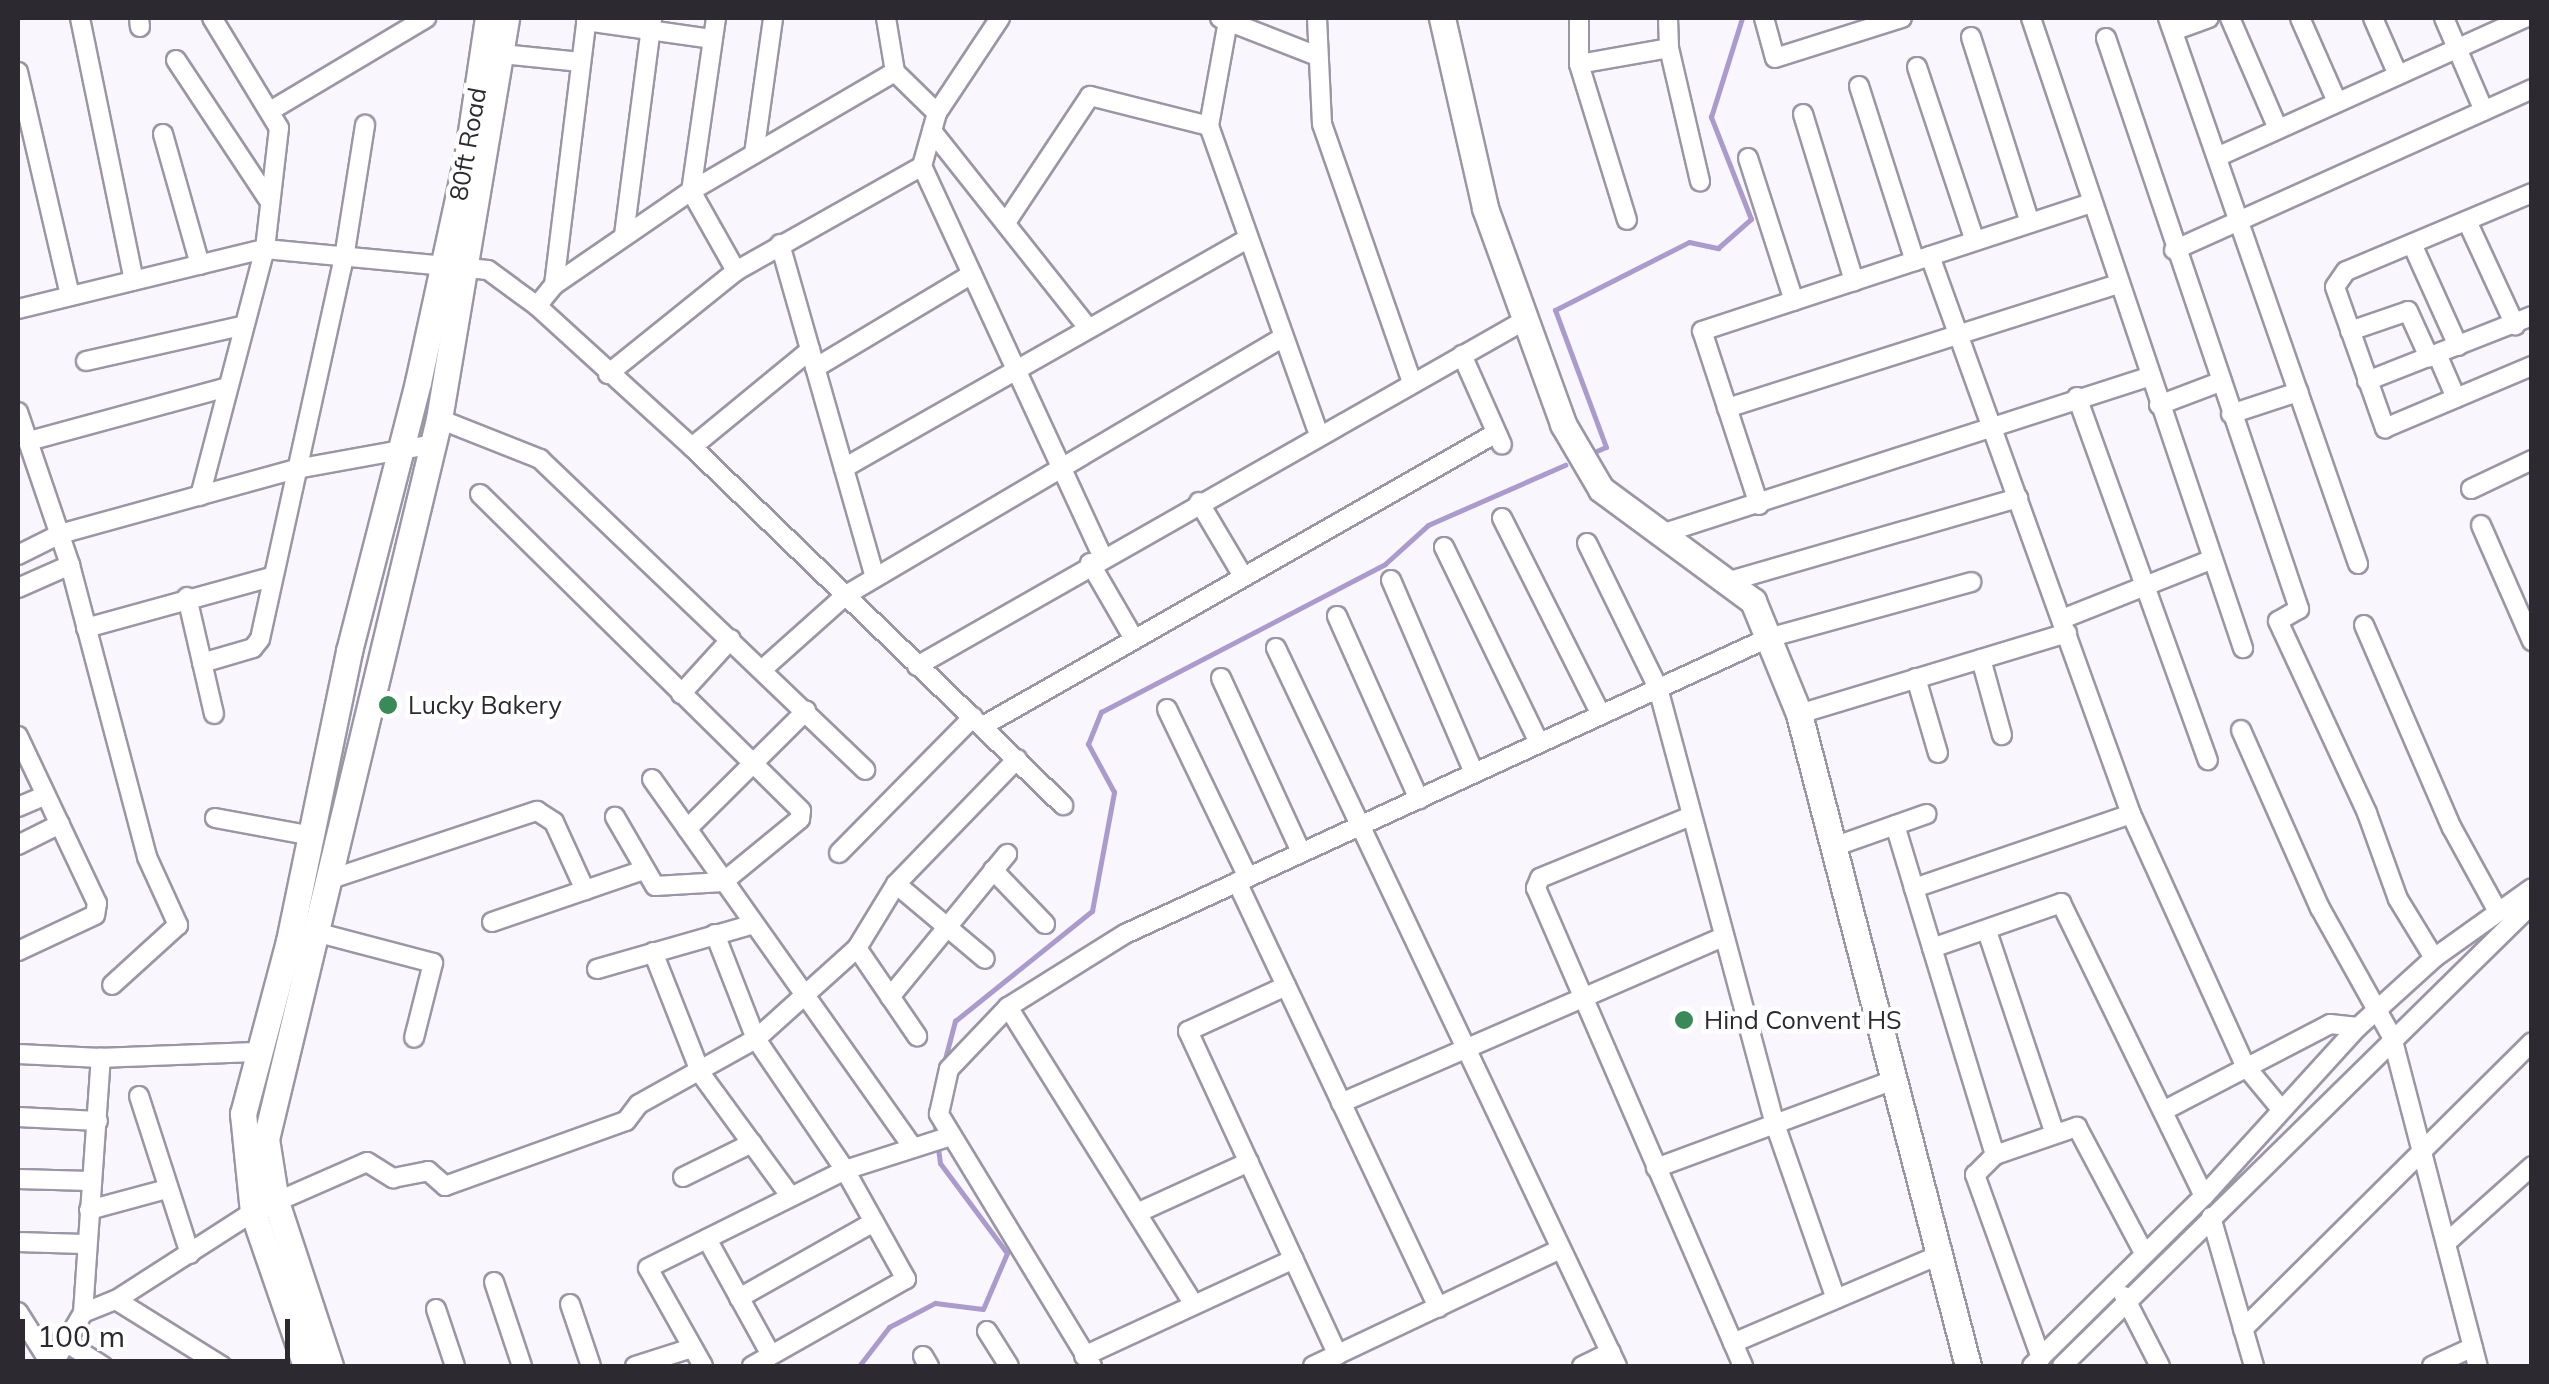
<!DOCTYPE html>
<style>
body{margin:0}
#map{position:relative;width:2549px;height:1384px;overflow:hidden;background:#f9f6fd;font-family:Mulish,sans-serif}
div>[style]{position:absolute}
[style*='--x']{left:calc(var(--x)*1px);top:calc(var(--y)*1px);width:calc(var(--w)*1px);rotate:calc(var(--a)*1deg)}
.stream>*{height:5px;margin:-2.5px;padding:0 2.5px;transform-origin:2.5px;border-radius:2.5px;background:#ab9acc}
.roads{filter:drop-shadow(2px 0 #9b96a5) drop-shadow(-2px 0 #9b96a5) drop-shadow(0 2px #9b96a5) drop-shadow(0 -2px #9b96a5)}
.street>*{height:18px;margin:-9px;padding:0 9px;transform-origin:9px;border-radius:9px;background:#fff}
.secondary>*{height:25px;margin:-12.5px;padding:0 12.5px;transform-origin:12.5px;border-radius:12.5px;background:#fff}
.dots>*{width:28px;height:28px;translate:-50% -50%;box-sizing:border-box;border:5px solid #fff;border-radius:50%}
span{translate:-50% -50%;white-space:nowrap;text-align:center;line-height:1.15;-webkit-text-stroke:9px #fff;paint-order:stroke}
.street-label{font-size:25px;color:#2c2a30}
.poi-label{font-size:25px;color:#2c2a30}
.left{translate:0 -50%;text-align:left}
.frame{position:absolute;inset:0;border:20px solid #2c2a30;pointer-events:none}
.scale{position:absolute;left:20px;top:1319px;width:270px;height:45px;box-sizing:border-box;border:5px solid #2c2a30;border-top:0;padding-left:12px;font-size:30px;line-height:35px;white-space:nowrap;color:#2c2a30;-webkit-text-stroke:8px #fff;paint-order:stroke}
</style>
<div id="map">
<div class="stream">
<div style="--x:1590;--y:454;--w:17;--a:-24"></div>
<div style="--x:1606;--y:447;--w:146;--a:-110.4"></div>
<div style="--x:1555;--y:310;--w:150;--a:-26.9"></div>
<div style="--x:1689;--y:242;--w:30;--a:12"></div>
<div style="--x:1718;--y:248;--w:44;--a:-41.3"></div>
<div style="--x:1751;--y:219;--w:110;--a:-111.4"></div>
<div style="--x:1711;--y:117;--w:104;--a:-72.6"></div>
<div style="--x:935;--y:1097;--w:79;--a:-75.3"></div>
<div style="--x:955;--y:1021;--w:176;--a:-38.8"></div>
<div style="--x:1092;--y:911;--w:121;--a:-79.5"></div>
<div style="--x:1114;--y:792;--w:55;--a:-118.4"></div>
<div style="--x:1088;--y:744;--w:35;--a:-68"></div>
<div style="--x:1101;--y:712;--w:320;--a:-27.5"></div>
<div style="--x:1385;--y:564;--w:58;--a:-42.2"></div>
<div style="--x:1428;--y:525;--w:150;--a:-23.7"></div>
<div style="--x:859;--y:1366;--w:49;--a:-52.4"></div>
<div style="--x:889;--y:1327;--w:52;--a:-27.6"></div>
<div style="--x:935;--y:1303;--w:48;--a:7.1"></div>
<div style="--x:983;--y:1309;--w:61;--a:-66.8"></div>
<div style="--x:1007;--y:1253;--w:112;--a:-126.7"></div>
<div style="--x:940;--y:1163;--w:45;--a:-97.6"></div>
</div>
<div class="roads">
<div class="street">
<div style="--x:80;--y:18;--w:268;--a:78.4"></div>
<div style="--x:139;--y:18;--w:9;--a:84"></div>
<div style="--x:716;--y:18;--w:175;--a:98.2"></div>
<div style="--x:691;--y:191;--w:92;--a:60.6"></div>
<div style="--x:886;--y:18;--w:55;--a:80.5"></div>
<div style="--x:895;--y:72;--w:59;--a:44.3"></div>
<div style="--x:1000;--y:18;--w:114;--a:123.6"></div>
<div style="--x:937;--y:113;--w:55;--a:105.8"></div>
<div style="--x:922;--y:166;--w:430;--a:65.2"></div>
<div style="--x:1220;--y:18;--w:104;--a:21.4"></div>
<div style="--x:1317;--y:18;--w:106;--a:87.3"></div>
<div style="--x:1322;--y:124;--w:274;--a:70.8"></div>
<div style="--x:1579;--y:18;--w:46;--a:90"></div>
<div style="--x:1579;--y:64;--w:163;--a:72.9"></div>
<div style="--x:1668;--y:18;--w:30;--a:88"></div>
<div style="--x:1669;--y:48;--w:137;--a:76.9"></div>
<div style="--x:1764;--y:18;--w:41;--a:74.6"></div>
<div style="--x:1775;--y:58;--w:133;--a:-17.5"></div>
<div style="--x:2031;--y:18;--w:665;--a:71.4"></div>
<div style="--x:2168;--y:18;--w:578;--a:70.81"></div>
<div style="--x:2230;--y:18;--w:121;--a:66.6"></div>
<div style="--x:2300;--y:18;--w:92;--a:66.2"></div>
<div style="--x:2373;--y:18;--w:62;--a:66.3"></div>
<div style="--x:2444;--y:18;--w:101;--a:66.7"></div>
<div style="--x:586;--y:21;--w:128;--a:8.1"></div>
<div style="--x:1228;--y:21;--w:107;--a:100.3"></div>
<div style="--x:1209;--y:126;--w:328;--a:70.4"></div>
<div style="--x:2173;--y:31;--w:38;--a:-20"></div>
<div style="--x:1971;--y:37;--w:195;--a:72.4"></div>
<div style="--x:2106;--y:38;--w:603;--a:71.32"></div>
<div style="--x:2299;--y:609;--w:24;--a:150"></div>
<div style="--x:2278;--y:621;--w:212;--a:65.1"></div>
<div style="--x:2367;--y:813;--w:91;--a:70.2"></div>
<div style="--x:2398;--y:899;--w:69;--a:58.6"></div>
<div style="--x:502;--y:54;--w:79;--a:5.8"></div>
<div style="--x:176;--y:60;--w:167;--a:56.5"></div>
<div style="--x:1579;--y:64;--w:91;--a:-10.1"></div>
<div style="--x:1917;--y:67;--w:183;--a:71.6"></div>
<div style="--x:18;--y:72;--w:229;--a:76.9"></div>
<div style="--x:1859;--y:86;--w:184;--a:72.3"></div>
<div style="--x:270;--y:111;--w:182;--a:-30.8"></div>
<div style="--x:1803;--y:114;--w:175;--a:73"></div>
<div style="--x:932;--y:131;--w:251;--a:51.6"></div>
<div style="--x:163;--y:134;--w:136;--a:74.2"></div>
<div style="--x:754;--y:154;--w:137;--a:-82"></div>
<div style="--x:2217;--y:157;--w:338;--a:-24.3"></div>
<div style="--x:1748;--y:158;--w:150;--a:72.2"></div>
<div style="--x:2532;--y:193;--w:202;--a:157.2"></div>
<div style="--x:2346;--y:271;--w:19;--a:125"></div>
<div style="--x:2335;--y:287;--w:150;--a:70.5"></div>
<div style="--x:2385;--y:428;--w:160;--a:-22.9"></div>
<div style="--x:1007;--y:221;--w:150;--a:-56.4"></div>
<div style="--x:1090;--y:96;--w:123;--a:14.1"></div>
<div style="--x:2467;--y:221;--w:115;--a:65.2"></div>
<div style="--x:624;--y:235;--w:219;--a:-82.6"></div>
<div style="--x:780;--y:244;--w:346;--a:74.1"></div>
<div style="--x:2412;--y:244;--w:112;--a:65.7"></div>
<div style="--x:2174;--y:250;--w:393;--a:-24.2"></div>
<div style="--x:1930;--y:256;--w:593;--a:70.19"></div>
<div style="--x:2131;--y:814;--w:278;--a:65.6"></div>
<div style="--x:2246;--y:1067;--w:55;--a:50.2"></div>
<div style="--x:554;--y:285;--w:269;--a:-83"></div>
<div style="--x:537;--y:306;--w:27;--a:-51"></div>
<div style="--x:554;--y:285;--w:166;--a:-34.5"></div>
<div style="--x:691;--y:191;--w:236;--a:-30.3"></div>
<div style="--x:18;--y:309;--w:254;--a:-13.7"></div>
<div style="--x:265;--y:249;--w:224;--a:5.4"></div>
<div style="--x:488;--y:270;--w:61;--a:36.3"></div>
<div style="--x:537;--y:306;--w:210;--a:42.3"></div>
<div style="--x:692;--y:447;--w:516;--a:43.98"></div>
<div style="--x:2350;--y:331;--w:61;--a:-19"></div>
<div style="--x:2408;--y:311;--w:51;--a:65.5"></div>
<div style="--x:2437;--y:354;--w:48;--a:66.6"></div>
<div style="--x:1462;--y:355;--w:98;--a:66"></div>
<div style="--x:86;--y:361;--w:159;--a:-12.7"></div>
<div style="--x:815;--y:368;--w:183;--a:-30.9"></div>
<div style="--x:608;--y:374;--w:164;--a:-38.8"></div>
<div style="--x:736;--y:271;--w:214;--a:-29.4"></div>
<div style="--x:2367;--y:381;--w:177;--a:-21.5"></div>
<div style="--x:2077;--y:397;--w:386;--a:70.2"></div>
<div style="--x:2159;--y:405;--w:65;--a:-20.7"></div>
<div style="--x:1727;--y:408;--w:410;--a:-17.6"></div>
<div style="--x:18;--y:412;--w:162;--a:71.2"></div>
<div style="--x:70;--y:565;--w:302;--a:75.2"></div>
<div style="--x:147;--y:857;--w:75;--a:65.5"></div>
<div style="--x:178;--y:925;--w:89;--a:137.7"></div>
<div style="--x:2231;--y:414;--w:71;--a:-18.2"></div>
<div style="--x:439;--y:419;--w:109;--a:21.6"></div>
<div style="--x:540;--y:459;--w:450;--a:43.7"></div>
<div style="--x:29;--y:441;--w:206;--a:-15.2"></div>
<div style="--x:692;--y:447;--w:153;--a:-39.4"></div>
<div style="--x:844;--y:468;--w:462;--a:-29.6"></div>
<div style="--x:2471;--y:489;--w:68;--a:-25.4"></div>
<div style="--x:480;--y:494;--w:451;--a:44.6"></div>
<div style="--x:801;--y:811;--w:8;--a:97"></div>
<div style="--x:800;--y:819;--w:99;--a:140.7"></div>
<div style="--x:723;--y:882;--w:68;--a:176.6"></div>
<div style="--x:655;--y:886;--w:80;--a:-120.1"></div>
<div style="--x:200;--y:496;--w:255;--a:-75.3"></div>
<div style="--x:265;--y:249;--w:122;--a:-83.4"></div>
<div style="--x:279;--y:128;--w:129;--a:-121.3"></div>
<div style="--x:1199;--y:502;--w:86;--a:59.3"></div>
<div style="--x:1759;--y:505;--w:183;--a:-108.1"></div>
<div style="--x:1702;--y:331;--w:410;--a:-18.2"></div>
<div style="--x:1502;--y:518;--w:220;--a:63.3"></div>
<div style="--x:2481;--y:525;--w:127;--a:66.3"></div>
<div style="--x:1661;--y:534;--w:515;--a:-17.87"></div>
<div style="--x:1587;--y:543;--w:161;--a:63.9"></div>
<div style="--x:1658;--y:688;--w:451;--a:75"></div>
<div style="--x:1775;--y:1124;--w:185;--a:70.8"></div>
<div style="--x:1444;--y:547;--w:218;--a:64.1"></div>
<div style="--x:18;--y:555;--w:47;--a:-26.6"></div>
<div style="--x:60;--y:534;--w:245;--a:-15.4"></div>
<div style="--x:296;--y:469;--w:139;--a:-10.3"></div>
<div style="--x:1090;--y:563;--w:88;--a:59.9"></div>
<div style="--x:1391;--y:580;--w:210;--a:66.7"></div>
<div style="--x:1730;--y:581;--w:300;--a:-16.1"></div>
<div style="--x:18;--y:588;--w:57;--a:-23.9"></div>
<div style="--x:187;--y:597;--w:120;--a:77"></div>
<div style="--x:1337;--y:616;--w:201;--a:65.9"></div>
<div style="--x:2062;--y:619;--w:162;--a:-21.7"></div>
<div style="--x:2364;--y:625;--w:221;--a:66.6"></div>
<div style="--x:2452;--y:828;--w:94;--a:61.2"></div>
<div style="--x:86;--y:628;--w:192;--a:-15.4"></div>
<div style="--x:1276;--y:648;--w:795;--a:64.6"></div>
<div style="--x:1981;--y:659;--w:79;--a:74.6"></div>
<div style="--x:202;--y:663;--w:53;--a:-16.4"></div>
<div style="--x:253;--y:648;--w:11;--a:-52"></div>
<div style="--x:260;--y:639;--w:390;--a:-77.6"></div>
<div style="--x:344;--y:258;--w:135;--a:-81"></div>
<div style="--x:917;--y:666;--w:700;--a:-29.64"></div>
<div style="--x:764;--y:668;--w:110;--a:-41.7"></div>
<div style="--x:846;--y:595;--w:506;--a:-30.52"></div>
<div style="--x:1221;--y:678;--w:192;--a:65.3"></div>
<div style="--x:1916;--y:678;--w:78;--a:73.7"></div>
<div style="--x:681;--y:694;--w:74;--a:-47.7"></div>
<div style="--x:1167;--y:709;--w:187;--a:64.3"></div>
<div style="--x:1799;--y:714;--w:280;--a:-16.8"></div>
<div style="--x:983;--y:726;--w:591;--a:-29.73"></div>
<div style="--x:2241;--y:730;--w:195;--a:66.1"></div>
<div style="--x:2320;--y:908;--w:148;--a:60.8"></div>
<div style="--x:2392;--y:1037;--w:340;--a:75.4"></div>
<div style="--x:18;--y:736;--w:185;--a:64.7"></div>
<div style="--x:97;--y:903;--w:12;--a:99"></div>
<div style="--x:95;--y:915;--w:85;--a:154.9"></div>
<div style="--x:652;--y:779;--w:452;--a:54.7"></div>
<div style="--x:18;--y:807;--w:30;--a:-23"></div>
<div style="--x:1691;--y:816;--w:163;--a:157.7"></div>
<div style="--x:1540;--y:878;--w:11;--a:112"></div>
<div style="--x:1536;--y:888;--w:521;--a:66.58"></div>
<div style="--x:215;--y:818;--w:100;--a:10.4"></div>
<div style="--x:1895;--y:825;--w:66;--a:73.2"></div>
<div style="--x:687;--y:829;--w:168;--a:-44.8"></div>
<div style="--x:18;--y:845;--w:47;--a:-26.6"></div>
<div style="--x:1836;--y:846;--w:96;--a:-19.4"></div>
<div style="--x:839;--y:853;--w:191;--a:-45.4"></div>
<div style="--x:993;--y:870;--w:75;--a:46.1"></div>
<div style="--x:334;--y:878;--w:214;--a:-18.3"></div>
<div style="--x:537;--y:811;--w:20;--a:33"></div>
<div style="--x:554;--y:822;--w:75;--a:65.5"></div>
<div style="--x:1237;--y:882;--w:471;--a:64.7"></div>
<div style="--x:896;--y:884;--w:116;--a:40.1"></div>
<div style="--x:492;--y:922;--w:161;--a:-18.9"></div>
<div style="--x:1987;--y:931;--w:211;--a:71.5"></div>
<div style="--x:319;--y:933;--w:118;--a:14.7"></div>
<div style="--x:433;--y:963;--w:77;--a:104.2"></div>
<div style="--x:715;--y:934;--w:113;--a:68.7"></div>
<div style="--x:756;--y:1039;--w:158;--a:55.8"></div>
<div style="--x:845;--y:1170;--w:125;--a:60.8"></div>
<div style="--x:906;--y:1279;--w:177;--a:150.5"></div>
<div style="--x:857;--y:948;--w:107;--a:55.7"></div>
<div style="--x:1932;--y:948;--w:137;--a:-19.2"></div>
<div style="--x:2061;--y:903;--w:326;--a:64"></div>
<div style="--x:653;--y:952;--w:131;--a:68.5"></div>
<div style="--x:701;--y:1074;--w:152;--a:53.8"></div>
<div style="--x:597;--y:969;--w:163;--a:-16"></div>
<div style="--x:1286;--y:986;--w:108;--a:155.3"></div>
<div style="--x:1188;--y:1031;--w:357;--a:65.2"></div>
<div style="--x:890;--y:997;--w:185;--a:-50.7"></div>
<div style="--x:1008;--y:1007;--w:351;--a:58"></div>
<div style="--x:18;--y:1054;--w:83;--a:2.8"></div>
<div style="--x:101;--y:1058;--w:158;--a:-2.2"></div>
<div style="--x:139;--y:1096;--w:166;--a:72.1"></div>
<div style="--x:1341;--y:1103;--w:417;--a:-23.5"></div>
<div style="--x:2163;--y:1111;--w:188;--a:-27.5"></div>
<div style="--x:2330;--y:1024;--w:28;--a:6"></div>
<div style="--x:18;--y:1117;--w:80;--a:2.9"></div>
<div style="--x:1995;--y:1155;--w:87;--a:-18.9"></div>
<div style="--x:2077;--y:1127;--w:140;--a:62"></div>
<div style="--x:1656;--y:1168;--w:256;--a:-20.3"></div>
<div style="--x:683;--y:1177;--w:77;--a:-26.2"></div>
<div style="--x:18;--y:1179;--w:72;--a:1.6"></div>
<div style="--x:89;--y:1210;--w:81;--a:-15.1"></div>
<div style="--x:1137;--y:1213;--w:123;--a:-24.5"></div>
<div style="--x:2211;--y:1217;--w:155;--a:73.9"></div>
<div style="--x:707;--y:1239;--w:132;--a:61.1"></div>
<div style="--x:18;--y:1242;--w:65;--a:1.8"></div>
<div style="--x:2446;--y:1243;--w:115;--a:-41.8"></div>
<div style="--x:494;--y:1282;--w:89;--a:71.6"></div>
<div style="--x:2124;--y:1296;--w:79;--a:62.8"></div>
<div style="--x:739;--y:1298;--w:155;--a:-29.4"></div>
<div style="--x:116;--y:1300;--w:125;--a:31.9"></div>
<div style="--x:570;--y:1304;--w:65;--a:71.3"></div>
<div style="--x:436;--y:1309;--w:60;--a:71.6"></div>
<div style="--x:18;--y:1312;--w:64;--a:57.8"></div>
<div style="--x:83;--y:1313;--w:35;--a:-22"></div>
<div style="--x:116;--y:1300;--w:163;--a:-32.7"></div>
<div style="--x:253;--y:1212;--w:124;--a:-23.7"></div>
<div style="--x:367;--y:1162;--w:31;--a:32"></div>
<div style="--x:393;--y:1178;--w:36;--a:-11"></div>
<div style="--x:428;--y:1171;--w:23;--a:41"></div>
<div style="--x:445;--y:1186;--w:192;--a:-19.8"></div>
<div style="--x:626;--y:1121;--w:21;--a:-53"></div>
<div style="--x:639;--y:1104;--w:134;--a:-29.1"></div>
<div style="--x:756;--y:1039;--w:136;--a:-42"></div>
<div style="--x:857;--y:948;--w:75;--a:-58.6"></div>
<div style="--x:896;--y:884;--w:174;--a:-45.9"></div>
<div style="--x:2243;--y:1329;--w:407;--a:-44.8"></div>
<div style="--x:987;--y:1331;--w:41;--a:57.8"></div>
<div style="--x:62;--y:1340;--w:49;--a:32.4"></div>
<div style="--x:1733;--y:1343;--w:224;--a:-23.1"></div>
<div style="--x:923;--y:1356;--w:12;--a:59"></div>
<div style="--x:1084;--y:1356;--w:231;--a:-24.8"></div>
<div style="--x:2041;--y:1358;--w:195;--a:-109.8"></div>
<div style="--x:1975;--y:1175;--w:28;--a:-45"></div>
<div style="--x:1995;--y:1155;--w:279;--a:-106.9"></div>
<div style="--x:1914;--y:888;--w:229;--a:-18.8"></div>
<div style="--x:52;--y:1366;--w:61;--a:-59.7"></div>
<div style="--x:83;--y:1313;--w:256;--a:-86"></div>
<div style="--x:635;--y:1366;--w:60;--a:-17.5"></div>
<div style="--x:703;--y:1366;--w:112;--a:-119.3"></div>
<div style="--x:648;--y:1268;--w:220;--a:-26.4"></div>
<div style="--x:845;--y:1170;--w:111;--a:-17.8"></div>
<div style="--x:1092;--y:1366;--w:295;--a:-121.3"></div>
<div style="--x:939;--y:1114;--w:46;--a:-77.5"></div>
<div style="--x:949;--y:1069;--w:86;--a:-46.4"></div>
<div style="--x:1008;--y:1007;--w:138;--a:-32"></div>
<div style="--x:1125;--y:934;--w:708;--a:-24.72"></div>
<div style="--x:1768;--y:638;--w:211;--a:-15.4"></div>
<div style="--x:1313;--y:1366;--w:274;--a:-25.3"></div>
<div style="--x:1582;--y:1366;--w:32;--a:-26"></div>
<div style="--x:2032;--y:1366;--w:242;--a:-44.7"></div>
<div style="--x:2204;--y:1196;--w:229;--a:-47.7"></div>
<div style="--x:2358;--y:1027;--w:103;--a:-42.2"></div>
<div style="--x:2434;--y:958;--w:120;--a:-35.5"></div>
<div style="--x:2062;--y:1366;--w:659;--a:-44.51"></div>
<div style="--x:2432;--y:1366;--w:45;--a:-24.9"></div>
</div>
<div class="secondary">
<div style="--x:1442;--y:18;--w:195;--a:77.2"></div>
<div style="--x:1485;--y:208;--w:230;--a:70.1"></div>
<div style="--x:1563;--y:424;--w:75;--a:59.7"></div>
<div style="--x:1601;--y:489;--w:189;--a:36.4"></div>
<div style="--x:1753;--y:601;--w:122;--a:67.8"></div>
<div style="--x:1799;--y:714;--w:674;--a:75.47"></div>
<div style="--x:306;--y:1366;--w:163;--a:-109"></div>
<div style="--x:253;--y:1212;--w:99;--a:-95.8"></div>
<div style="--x:243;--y:1114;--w:179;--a:-75.1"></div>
<div style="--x:289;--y:941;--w:296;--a:-78.3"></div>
<div style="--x:349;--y:651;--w:278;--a:-75.6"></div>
<div style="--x:418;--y:382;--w:229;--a:-77.7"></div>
<div style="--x:467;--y:158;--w:142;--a:-81.5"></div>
<div style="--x:330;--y:1366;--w:173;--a:-108.2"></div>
<div style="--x:276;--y:1202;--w:64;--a:-99"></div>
<div style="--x:266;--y:1139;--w:740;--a:-76.49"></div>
<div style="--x:439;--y:419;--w:407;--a:-80.5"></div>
</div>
</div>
<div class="dots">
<div style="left:388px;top:705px;background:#398959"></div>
<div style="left:1684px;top:1020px;background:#398959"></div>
</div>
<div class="street-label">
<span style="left:468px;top:144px;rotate:-80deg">80ft Road</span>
</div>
<div class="poi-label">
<span class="left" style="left:408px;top:705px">Lucky Bakery</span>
<span class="left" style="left:1704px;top:1020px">Hind Convent HS</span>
</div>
<div class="frame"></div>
<div class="scale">100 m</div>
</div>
